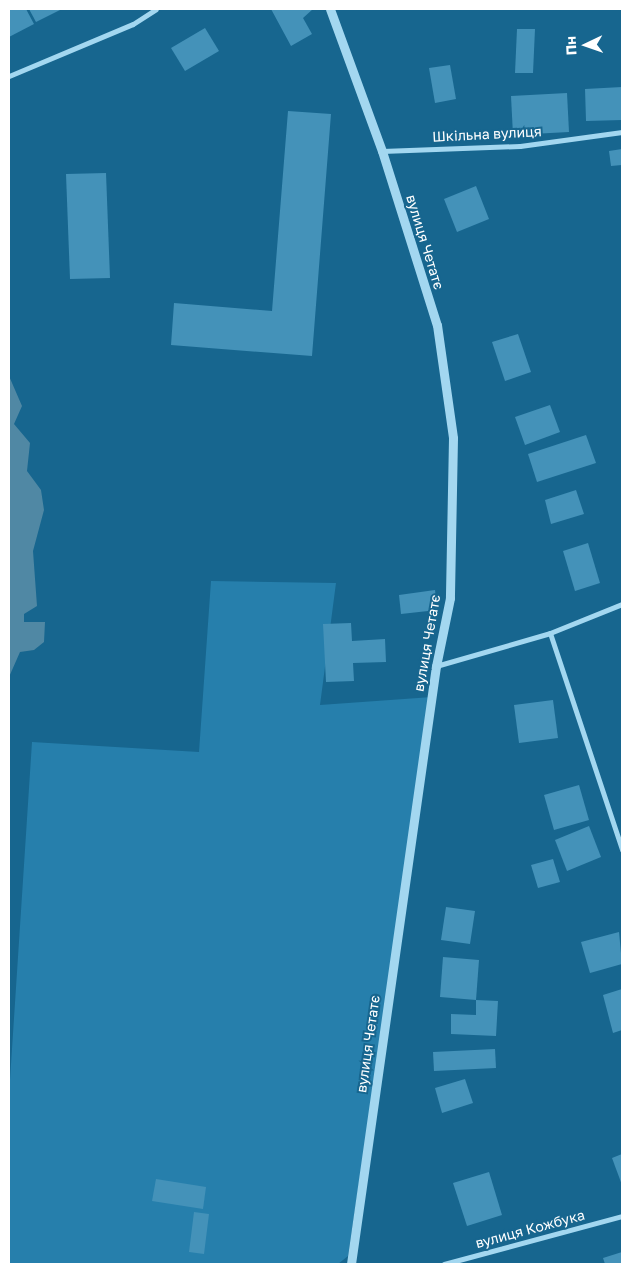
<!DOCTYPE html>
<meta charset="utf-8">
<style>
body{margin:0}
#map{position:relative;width:631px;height:1273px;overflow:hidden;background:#17668f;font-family:"Golos Text",sans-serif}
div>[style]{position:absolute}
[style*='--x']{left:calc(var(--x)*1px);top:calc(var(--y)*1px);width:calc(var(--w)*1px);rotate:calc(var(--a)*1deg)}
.green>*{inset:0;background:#267fac}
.water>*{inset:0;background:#5088a4}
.building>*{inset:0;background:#4492b9}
.minor>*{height:5px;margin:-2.5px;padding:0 2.5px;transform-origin:2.5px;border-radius:2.5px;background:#a3d7f0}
.tertiary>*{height:9px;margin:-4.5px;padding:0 4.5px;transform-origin:4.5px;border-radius:4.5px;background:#a3d7f0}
span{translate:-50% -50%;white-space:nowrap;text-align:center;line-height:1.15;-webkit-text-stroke:4px #17668f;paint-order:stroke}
.street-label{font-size:14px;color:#fff}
.frame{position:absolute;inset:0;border:10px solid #fff;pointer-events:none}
.north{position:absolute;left:561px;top:20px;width:50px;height:50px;-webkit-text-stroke:4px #17668f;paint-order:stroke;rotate:267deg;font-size:14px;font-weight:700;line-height:20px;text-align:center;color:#fff}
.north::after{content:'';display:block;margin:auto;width:18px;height:22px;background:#fff;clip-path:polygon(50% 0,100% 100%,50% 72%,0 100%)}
</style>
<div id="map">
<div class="green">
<div style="clip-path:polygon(211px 581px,336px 583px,320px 705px,432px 697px,348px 1256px,338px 1264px,9px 1264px,9px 1095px,32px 742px,199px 752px)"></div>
</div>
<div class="water">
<div style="clip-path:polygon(9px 376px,22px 406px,14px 424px,30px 443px,27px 471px,41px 490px,44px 510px,33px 551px,37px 606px,24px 614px,24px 622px,45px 622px,44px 642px,34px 650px,20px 652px,9px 677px)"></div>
</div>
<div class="building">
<div style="clip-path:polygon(9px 9px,26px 9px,34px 24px,9px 37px)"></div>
<div style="clip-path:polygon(29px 9px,62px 9px,36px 22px)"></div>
<div style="clip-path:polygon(271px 9px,313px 9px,303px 18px,312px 34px,291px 46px)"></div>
<div style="clip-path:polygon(205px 28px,219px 51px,185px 71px,171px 48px)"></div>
<div style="clip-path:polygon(517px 29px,535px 29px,533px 73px,515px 73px)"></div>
<div style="clip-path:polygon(450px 65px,456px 99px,435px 103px,429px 68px)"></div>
<div style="clip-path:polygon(622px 87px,622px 120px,586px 121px,585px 89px)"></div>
<div style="clip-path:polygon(567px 93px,569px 132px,513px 135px,511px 96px)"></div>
<div style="clip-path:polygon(288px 111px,331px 114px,312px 356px,171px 345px,174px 303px,272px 311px)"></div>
<div style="clip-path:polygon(622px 149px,622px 165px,611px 166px,609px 151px)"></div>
<div style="clip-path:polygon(106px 173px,110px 278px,70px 279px,66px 174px)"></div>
<div style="clip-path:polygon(476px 186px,489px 219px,457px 232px,444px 199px)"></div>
<div style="clip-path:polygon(518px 334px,531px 372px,505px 381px,492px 342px)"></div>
<div style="clip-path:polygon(550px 405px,560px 432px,525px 445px,515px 417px)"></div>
<div style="clip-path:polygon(586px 435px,596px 463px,537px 482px,528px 454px)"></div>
<div style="clip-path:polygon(576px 490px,584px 514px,551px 524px,545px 500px)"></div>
<div style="clip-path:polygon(588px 543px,600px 583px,575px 591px,563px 551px)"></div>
<div style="clip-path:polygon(435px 590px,437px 610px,401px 614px,399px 595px)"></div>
<div style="clip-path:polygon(351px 623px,352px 641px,385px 639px,386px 662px,353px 663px,354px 681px,326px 682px,323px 624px)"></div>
<div style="clip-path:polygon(553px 700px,558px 738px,519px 743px,514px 705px)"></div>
<div style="clip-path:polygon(579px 785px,589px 820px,554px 830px,544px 795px)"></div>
<div style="clip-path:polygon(589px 826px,601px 857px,567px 871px,555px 840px)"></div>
<div style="clip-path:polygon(553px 859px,560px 882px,538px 888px,531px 865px)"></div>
<div style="clip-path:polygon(446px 907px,475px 911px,470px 944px,441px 940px)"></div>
<div style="clip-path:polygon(619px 932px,622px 964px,590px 973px,581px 942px)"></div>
<div style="clip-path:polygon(443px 957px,479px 960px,476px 1000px,440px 997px)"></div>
<div style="clip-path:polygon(622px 989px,622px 1030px,613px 1033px,603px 995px)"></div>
<div style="clip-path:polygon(476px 1000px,498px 1001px,496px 1036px,451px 1034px,451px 1014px,476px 1015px)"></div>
<div style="clip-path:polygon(495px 1049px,496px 1068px,434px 1071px,433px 1052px)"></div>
<div style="clip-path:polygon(465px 1079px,473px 1103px,442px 1113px,435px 1088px)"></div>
<div style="clip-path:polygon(622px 1154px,622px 1185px,612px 1158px)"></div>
<div style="clip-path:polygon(489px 1172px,502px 1215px,467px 1226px,453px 1183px)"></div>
<div style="clip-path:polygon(156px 1179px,206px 1187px,203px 1209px,152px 1201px)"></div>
<div style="clip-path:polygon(194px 1212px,209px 1214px,204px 1254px,189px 1252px)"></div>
<div style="clip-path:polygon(622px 1252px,622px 1264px,605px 1264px,603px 1258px)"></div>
</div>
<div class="minor">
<div style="--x:9;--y:76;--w:134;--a:-22.8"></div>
<div style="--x:133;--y:24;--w:27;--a:-33"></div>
<div style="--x:382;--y:151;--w:138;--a:-2.1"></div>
<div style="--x:520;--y:146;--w:103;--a:-7.8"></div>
<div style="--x:550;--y:633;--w:229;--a:71.6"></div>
<div style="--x:436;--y:666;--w:119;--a:-16.1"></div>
<div style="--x:550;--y:633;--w:78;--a:-21.9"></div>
<div style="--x:444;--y:1264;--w:184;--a:-15.1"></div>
</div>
<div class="tertiary">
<div style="--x:330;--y:9;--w:151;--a:69.9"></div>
<div style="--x:382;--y:151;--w:182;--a:72.5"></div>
<div style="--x:437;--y:325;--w:114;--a:81.9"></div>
<div style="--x:453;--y:438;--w:160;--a:91.1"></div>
<div style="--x:450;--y:598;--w:69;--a:101.6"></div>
<div style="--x:436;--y:666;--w:604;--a:98.09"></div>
</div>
<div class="street-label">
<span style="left:487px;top:134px;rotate:-3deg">Шкільна вулиця</span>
<span style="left:425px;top:242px;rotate:73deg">вулиця Четатє</span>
<span style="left:427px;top:643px;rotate:-80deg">вулиця Четатє</span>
<span style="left:368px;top:1044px;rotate:-82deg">вулиця Четатє</span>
<span style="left:530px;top:1229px;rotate:-15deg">вулиця Кожбука</span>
</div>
<div class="frame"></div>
<div class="north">Пн</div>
</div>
